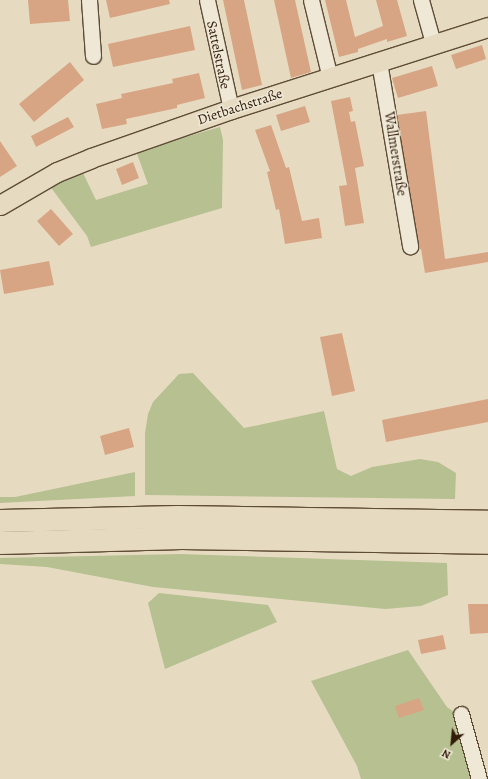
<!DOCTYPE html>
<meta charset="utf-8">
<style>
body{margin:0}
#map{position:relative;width:488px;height:779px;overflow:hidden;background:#e6dbc1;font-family:Alegreya,serif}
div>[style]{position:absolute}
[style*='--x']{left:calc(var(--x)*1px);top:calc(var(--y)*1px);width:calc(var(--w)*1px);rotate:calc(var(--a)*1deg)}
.green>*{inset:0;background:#b7c091}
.building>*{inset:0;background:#d8a584}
.roads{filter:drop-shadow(1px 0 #5e4c36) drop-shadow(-1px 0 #5e4c36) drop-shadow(0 1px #5e4c36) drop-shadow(0 -1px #5e4c36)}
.minor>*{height:15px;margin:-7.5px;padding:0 7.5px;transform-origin:7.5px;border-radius:7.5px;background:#efe8d7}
.major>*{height:19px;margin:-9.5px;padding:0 9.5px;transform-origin:9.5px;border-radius:9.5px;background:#e6dbc1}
.highway>*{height:22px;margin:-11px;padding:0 11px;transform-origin:11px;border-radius:11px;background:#e6dbc1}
span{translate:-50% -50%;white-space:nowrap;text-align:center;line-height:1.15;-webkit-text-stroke:3px #efe8d7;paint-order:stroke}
.street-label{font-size:14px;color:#301c08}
.north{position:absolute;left:432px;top:723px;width:40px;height:40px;-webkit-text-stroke:3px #efe8d7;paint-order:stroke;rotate:207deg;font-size:11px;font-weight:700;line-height:16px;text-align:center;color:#301c08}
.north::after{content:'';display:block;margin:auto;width:14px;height:18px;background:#301c08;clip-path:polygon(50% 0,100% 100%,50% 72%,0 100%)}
</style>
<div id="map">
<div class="green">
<div style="clip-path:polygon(220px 127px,223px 140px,222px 208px,91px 247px,87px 236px,49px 185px,82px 171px,96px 200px,148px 184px,136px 151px)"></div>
<div style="clip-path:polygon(193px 373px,244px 428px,324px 411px,337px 469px,351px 476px,372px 467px,420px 459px,438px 462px,456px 473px,455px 499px,145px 495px,145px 433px,148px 414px,153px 402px,179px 374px)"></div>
<div style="clip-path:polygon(135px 472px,135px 496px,0 503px,0 497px,15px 497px)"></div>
<div style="clip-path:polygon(181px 554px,447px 563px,448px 595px,421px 606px,385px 609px,153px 587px,47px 567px,0 564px,0 558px)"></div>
<div style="clip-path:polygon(159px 593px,268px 605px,277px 622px,165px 669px,148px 603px)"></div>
<div style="clip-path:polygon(408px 650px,447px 707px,460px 716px,475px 779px,361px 779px,357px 766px,311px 681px)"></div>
</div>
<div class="building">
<div style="clip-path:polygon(28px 0,68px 0,70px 21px,30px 24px)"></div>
<div style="clip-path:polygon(106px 0,169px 0,170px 4px,110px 18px)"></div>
<div style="clip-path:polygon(223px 0,244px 0,262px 85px,242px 90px)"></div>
<div style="clip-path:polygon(274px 0,295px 0,311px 72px,291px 78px)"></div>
<div style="clip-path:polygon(325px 0,346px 0,355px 37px,383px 26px,376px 0,397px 0,407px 36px,387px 42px,387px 39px,358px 49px,358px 52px,339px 57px)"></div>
<div style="clip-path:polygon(190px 26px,195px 50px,113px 67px,108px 44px)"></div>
<div style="clip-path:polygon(482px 45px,486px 59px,456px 69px,451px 55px)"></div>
<div style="clip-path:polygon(70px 62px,84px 80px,34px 122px,19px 104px)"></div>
<div style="clip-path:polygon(432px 66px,438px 86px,398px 98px,392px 78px)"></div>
<div style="clip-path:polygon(199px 73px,205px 98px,177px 105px,177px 108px,126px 119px,127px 124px,102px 129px,96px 104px,122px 98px,121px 94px,173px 83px,172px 79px)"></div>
<div style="clip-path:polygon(350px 97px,353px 111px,349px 112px,351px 122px,355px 121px,364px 166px,355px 168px,364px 223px,345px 226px,339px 186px,347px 185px,331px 101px)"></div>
<div style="clip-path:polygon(305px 106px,310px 122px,281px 131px,276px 115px)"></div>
<div style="clip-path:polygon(426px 111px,445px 259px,488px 252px,488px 262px,425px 273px,421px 249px,418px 250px,397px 115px)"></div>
<div style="clip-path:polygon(68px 117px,74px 127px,36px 147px,31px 136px)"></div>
<div style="clip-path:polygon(271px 125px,286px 168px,289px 167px,302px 221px,319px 218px,322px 238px,285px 244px,279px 209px,276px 210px,267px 172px,270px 171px,255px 130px)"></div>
<div style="clip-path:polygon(0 141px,17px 166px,0 177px)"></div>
<div style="clip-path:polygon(133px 162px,139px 178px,122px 185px,116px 169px)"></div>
<div style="clip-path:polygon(51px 209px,73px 234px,59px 246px,37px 221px)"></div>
<div style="clip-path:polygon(49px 261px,54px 285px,4px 294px,0 270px)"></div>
<div style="clip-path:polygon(342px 333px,355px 391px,332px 396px,320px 337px)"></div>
<div style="clip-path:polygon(488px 399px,488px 422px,386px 442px,382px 420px)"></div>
<div style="clip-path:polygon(129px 428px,134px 447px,105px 455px,100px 436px)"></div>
<div style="clip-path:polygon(468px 604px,488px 604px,488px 633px,470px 634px)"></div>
<div style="clip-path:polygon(443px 635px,446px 649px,421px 654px,418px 640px)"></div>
<div style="clip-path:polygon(419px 698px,424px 710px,399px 718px,395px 706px)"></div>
</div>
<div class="roads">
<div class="minor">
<div style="--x:89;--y:0;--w:56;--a:85.9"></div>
<div style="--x:207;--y:0;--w:112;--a:77.6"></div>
<div style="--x:311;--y:0;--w:80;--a:76.3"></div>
<div style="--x:421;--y:0;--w:45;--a:74.4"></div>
<div style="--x:379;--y:62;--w:187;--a:80.4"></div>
<div style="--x:461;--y:714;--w:67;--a:74.5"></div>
</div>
<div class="major">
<div style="--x:0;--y:205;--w:66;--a:-30.1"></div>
<div style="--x:57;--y:172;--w:37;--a:-22"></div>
<div style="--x:91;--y:158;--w:148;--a:-19.3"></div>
<div style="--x:231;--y:109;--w:270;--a:-17.7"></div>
</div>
<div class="highway">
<div style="--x:0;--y:521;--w:178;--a:-1.3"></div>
<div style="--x:178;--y:517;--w:310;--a:0.9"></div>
<div style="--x:0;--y:543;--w:182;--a:-1.6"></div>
<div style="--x:182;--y:538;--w:306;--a:0.9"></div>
</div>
</div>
<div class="street-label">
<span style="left:218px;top:55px;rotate:78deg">Sattelstraße</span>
<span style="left:240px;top:107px;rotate:-18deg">Dietbachstraße</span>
<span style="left:395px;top:154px;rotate:81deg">Wallmerstraße</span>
</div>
<div class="north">N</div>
</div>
